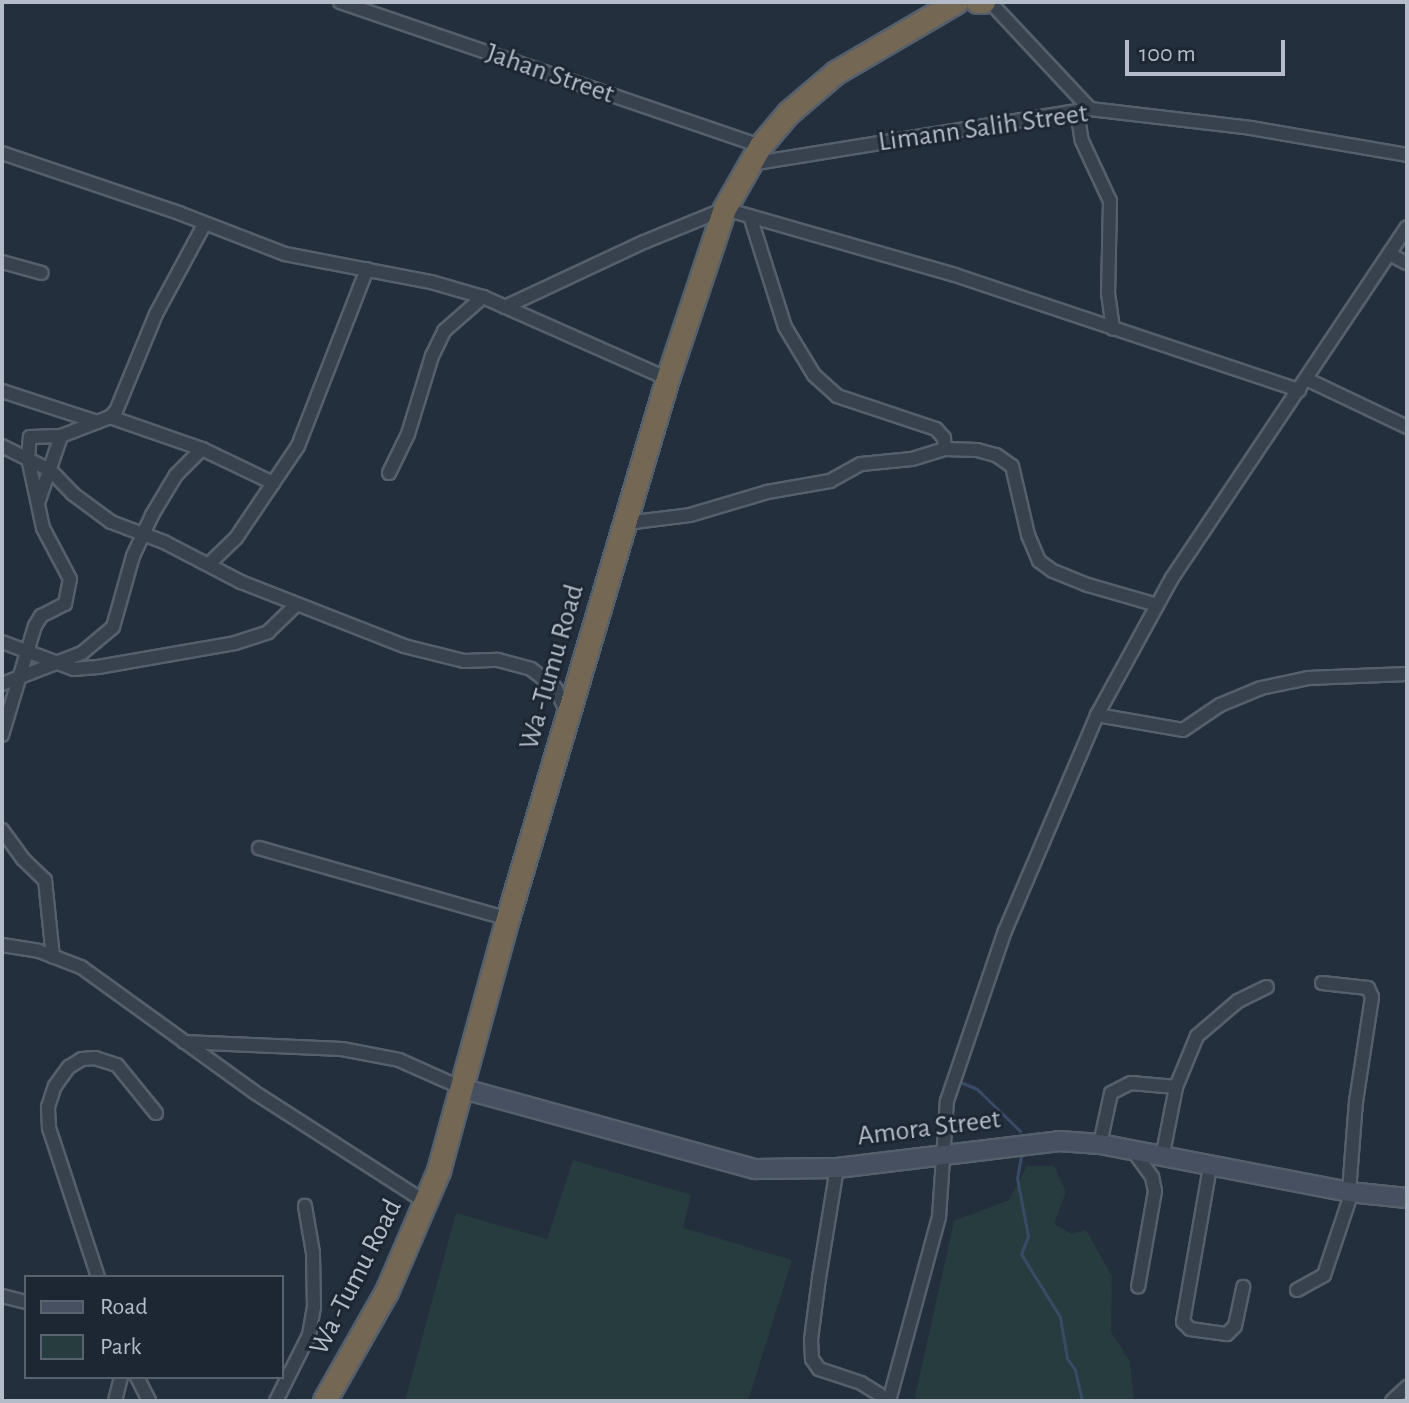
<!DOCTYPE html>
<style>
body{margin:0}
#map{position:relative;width:1409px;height:1403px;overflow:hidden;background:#242f3e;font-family:"Alegreya Sans",sans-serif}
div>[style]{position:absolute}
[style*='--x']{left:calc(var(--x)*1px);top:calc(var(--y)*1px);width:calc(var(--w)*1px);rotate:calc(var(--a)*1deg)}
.green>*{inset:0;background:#263c3f}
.stream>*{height:3px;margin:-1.5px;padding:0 1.5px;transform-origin:1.5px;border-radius:1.5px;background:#394c67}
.roads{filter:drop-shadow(2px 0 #565f6c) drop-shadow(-2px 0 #565f6c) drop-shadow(0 2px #565f6c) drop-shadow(0 -2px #565f6c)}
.street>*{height:12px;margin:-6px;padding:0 6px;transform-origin:6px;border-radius:6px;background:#38414e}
.secondary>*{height:18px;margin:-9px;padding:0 9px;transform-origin:9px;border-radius:9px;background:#465061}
.highway>*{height:22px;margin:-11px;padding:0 11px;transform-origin:11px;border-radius:11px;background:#746855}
span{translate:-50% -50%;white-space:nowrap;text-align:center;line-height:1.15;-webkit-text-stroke:6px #1d2633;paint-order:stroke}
.street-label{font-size:28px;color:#b4bcc9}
.frame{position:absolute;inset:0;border:4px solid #b4bcc9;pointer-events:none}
.legend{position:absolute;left:24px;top:1275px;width:260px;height:104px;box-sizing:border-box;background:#1d2633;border:2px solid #59626f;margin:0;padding:10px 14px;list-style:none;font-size:24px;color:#b4bcc9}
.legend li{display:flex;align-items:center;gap:16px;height:40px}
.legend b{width:40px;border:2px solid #59626f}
.scale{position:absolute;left:1125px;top:40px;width:160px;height:36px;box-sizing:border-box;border:4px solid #b4bcc9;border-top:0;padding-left:10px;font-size:24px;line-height:28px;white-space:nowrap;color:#b4bcc9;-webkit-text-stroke:6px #1d2633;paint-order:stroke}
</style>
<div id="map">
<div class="green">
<div style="clip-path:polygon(573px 1160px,691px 1195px,683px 1228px,792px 1260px,748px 1401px,405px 1401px,456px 1213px,547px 1239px)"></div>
<div style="clip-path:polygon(1027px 1166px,1054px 1166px,1066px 1192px,1054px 1224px,1072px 1234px,1086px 1230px,1112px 1276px,1111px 1332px,1130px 1361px,1134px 1401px,914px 1401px,954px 1221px,1009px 1200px)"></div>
</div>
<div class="stream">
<div style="--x:960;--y:1082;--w:18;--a:22"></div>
<div style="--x:977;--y:1089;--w:60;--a:44.3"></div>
<div style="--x:1021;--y:1156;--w:22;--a:100"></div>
<div style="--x:1017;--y:1178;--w:59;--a:79.3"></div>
<div style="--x:1028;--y:1236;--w:19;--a:111"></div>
<div style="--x:1021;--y:1254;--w:74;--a:58.2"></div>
<div style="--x:1060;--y:1317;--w:42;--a:80.3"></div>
<div style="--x:1067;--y:1358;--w:14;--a:56"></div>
<div style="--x:1075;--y:1370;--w:32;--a:77"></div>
</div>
<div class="roads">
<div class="street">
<div style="--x:340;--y:2;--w:445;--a:18.9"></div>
<div style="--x:990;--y:2;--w:146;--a:46.9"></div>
<div style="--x:1077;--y:111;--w:30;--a:81"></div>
<div style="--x:1082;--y:141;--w:66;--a:65"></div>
<div style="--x:1110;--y:201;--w:92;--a:91.2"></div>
<div style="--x:1108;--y:293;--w:36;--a:82"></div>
<div style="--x:2;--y:153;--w:187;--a:18.7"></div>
<div style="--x:179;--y:213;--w:114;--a:21.1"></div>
<div style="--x:285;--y:254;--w:149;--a:10.9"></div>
<div style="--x:431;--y:282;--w:54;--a:16.1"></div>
<div style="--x:483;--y:297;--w:202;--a:23.9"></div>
<div style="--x:750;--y:164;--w:344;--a:-9.2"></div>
<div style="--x:1090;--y:109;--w:162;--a:6.7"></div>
<div style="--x:1251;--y:128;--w:158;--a:9.8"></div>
<div style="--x:750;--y:216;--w:116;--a:72.5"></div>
<div style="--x:785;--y:327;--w:56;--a:58.9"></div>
<div style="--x:814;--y:375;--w:31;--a:42"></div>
<div style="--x:837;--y:396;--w:104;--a:18.4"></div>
<div style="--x:936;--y:429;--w:12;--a:48"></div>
<div style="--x:944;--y:438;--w:11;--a:85"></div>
<div style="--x:1389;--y:254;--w:20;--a:27"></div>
<div style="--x:2;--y:262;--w:41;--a:15.4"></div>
<div style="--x:505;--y:307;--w:153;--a:-25.1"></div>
<div style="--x:644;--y:242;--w:87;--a:-22.2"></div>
<div style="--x:725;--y:209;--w:239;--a:16"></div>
<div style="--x:955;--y:275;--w:363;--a:18.5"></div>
<div style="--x:1306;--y:379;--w:112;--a:25.4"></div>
<div style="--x:2;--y:391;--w:100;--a:18.1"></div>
<div style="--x:110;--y:417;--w:97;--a:19.2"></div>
<div style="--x:202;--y:449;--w:79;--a:25.6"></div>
<div style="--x:2;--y:446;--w:55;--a:27"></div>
<div style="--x:51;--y:471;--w:32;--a:46"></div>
<div style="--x:73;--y:494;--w:47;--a:36.4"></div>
<div style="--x:111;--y:522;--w:57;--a:20.7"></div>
<div style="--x:164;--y:542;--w:87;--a:27.5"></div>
<div style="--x:241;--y:582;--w:175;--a:21.4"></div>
<div style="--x:404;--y:646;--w:62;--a:14"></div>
<div style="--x:464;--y:661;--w:34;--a:-2"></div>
<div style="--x:498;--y:660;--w:34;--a:15"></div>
<div style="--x:531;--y:669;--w:31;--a:38"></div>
<div style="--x:555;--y:688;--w:31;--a:63"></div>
<div style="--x:389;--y:473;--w:43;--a:-64"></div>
<div style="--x:408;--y:434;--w:82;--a:-72.9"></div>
<div style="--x:432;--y:356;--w:28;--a:-64"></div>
<div style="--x:444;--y:331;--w:52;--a:-41.1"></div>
<div style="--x:39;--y:500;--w:68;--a:-71"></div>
<div style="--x:626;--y:523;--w:64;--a:-7.1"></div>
<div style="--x:690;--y:515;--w:80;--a:-16.6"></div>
<div style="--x:767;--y:492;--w:64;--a:-9.9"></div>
<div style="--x:830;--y:481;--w:35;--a:-29"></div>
<div style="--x:861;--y:464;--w:51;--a:-5.6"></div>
<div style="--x:912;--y:459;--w:34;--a:-17"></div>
<div style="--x:945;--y:449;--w:32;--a:2"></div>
<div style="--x:977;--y:450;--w:20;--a:15"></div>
<div style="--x:996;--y:455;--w:19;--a:35"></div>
<div style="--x:1012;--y:466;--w:71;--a:76.9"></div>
<div style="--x:1028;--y:535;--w:28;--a:67"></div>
<div style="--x:1039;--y:561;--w:17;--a:36"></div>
<div style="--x:1053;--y:571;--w:38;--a:22"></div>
<div style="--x:1088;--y:585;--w:72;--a:16.2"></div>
<div style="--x:209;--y:564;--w:37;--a:-44"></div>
<div style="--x:236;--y:538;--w:111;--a:-56"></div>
<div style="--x:298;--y:446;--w:190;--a:-68.7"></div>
<div style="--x:2;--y:642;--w:77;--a:20.6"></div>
<div style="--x:74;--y:669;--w:24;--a:-5"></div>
<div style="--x:98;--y:667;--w:139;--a:-9.9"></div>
<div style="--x:235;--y:643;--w:35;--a:-18"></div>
<div style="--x:268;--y:632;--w:39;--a:-44"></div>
<div style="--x:2;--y:684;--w:86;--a:-21.2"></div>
<div style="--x:82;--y:653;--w:40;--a:-40"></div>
<div style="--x:113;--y:627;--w:74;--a:-74.3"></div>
<div style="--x:133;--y:556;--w:45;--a:-65.1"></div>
<div style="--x:152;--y:515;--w:47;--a:-59"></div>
<div style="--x:176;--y:475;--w:37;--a:-45"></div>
<div style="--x:1097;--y:715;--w:87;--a:9.9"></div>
<div style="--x:1183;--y:730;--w:45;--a:-34"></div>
<div style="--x:1220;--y:705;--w:44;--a:-22.5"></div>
<div style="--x:1261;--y:688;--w:48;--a:-12"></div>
<div style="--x:1308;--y:678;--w:99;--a:-2.3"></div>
<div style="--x:2;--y:735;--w:114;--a:-73.2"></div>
<div style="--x:35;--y:626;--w:12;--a:-59"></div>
<div style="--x:41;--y:616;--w:27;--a:-27"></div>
<div style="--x:65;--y:604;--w:25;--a:-79"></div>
<div style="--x:70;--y:579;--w:58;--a:-117.9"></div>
<div style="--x:43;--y:528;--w:72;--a:-102.1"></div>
<div style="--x:28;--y:458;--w:21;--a:-85"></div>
<div style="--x:30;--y:437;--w:31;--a:-2"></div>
<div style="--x:61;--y:436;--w:53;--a:-21.2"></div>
<div style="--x:110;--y:417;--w:8;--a:-45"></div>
<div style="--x:116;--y:411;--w:105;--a:-67.6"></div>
<div style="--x:156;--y:314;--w:101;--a:-61.7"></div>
<div style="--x:2;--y:830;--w:36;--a:54"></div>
<div style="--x:23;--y:859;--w:30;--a:44"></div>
<div style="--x:45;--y:880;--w:77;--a:84.1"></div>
<div style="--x:259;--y:848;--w:259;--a:15.9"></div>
<div style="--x:2;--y:945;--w:37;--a:9"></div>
<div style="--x:39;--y:951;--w:45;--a:20.9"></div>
<div style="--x:81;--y:967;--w:213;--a:35.8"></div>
<div style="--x:254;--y:1092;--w:206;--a:32.7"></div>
<div style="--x:1322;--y:983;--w:46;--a:6.2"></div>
<div style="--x:1368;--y:988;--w:10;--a:66"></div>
<div style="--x:1372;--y:997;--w:105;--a:98.7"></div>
<div style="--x:1356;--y:1101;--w:91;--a:94.4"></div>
<div style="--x:184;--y:1042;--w:158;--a:2.5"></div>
<div style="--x:342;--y:1049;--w:58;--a:10.9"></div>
<div style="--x:399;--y:1060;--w:71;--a:24"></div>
<div style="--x:1100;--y:1144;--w:52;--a:-77.8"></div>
<div style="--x:1111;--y:1093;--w:22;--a:-27"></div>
<div style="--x:1131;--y:1083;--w:45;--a:5.1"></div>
<div style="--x:1134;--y:1152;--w:31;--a:54"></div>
<div style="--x:1152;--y:1177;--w:14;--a:78"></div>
<div style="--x:1155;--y:1191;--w:97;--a:100"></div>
<div style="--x:1162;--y:1158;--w:72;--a:-78.8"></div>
<div style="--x:1176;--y:1087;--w:55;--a:-67.6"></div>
<div style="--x:1197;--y:1036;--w:54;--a:-40.5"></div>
<div style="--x:1238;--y:1001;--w:32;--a:-26"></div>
<div style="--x:1210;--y:1167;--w:157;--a:99.9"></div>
<div style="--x:1183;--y:1322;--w:10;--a:45"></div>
<div style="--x:1190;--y:1329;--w:37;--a:8"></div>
<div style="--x:1227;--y:1334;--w:11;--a:-45"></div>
<div style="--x:1235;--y:1326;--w:40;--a:-78"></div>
<div style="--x:837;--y:1168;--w:111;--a:99.3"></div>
<div style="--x:819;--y:1278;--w:63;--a:97.4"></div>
<div style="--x:811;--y:1340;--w:19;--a:87"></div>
<div style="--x:812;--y:1359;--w:12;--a:55"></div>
<div style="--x:819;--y:1369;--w:44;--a:18.4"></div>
<div style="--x:861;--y:1383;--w:22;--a:32"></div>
<div style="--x:880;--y:1395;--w:6;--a:72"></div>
<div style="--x:98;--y:1277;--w:157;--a:-108.2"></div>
<div style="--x:49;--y:1128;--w:21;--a:-93"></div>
<div style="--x:48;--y:1107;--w:22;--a:-72"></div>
<div style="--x:55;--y:1086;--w:24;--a:-54"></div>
<div style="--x:69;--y:1067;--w:15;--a:-32"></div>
<div style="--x:82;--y:1059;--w:13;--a:-4"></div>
<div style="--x:95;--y:1058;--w:23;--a:18"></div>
<div style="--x:117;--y:1065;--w:62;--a:50.9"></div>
<div style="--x:1297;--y:1290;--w:31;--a:-29"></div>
<div style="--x:1324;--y:1275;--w:88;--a:-71.4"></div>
<div style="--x:2;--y:1296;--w:25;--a:14"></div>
<div style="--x:137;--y:1377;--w:27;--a:63"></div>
<div style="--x:115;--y:1401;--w:25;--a:-76"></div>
<div style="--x:276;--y:1401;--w:74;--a:-63.4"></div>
<div style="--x:309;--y:1335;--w:28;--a:-80"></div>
<div style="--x:314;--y:1307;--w:54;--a:-91.1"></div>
<div style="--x:313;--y:1253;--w:48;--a:-99.7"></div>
<div style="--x:889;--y:1401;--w:191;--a:-74.8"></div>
<div style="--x:939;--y:1217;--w:116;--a:-86.1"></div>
<div style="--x:947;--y:1101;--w:180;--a:-71.2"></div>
<div style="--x:1005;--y:931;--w:235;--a:-66.9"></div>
<div style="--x:1097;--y:715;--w:156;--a:-61.3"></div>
<div style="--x:1172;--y:578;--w:422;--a:-56.2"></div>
<div style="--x:1392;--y:1401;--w:21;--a:-43"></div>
</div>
<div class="secondary">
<div style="--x:464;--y:1089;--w:302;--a:15.4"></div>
<div style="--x:755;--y:1169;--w:82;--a:-0.7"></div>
<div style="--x:837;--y:1168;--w:224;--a:-6.9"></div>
<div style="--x:1059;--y:1141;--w:41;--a:4.2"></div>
<div style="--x:1100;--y:1144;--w:254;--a:10.9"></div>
<div style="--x:1349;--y:1192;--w:58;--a:5.9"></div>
</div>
<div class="highway">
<div style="--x:978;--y:2;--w:6;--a:0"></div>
<div style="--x:325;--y:1401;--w:125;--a:-60.4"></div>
<div style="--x:387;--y:1292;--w:132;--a:-66.7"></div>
<div style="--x:439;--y:1171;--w:261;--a:-74.7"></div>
<div style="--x:508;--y:919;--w:563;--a:-73.5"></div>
<div style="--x:668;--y:379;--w:179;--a:-71.5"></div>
<div style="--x:725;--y:209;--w:73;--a:-60.3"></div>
<div style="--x:761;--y:146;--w:43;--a:-49.7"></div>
<div style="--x:789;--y:113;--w:62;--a:-40.4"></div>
<div style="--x:836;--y:73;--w:140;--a:-30.4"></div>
</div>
</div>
<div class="street-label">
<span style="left:550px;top:74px;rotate:19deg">Jahan Street</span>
<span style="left:983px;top:128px;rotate:-8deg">Limann Salih Street</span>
<span style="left:552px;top:667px;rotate:-74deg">Wa -Tumu Road</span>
<span style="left:929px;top:1128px;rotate:-7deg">Amora Street</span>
<span style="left:356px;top:1277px;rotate:-63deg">Wa -Tumu Road</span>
</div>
<div class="frame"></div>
<ul class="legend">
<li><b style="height:10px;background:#465061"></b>Road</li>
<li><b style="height:22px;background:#263c3f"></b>Park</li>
</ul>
<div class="scale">100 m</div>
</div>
